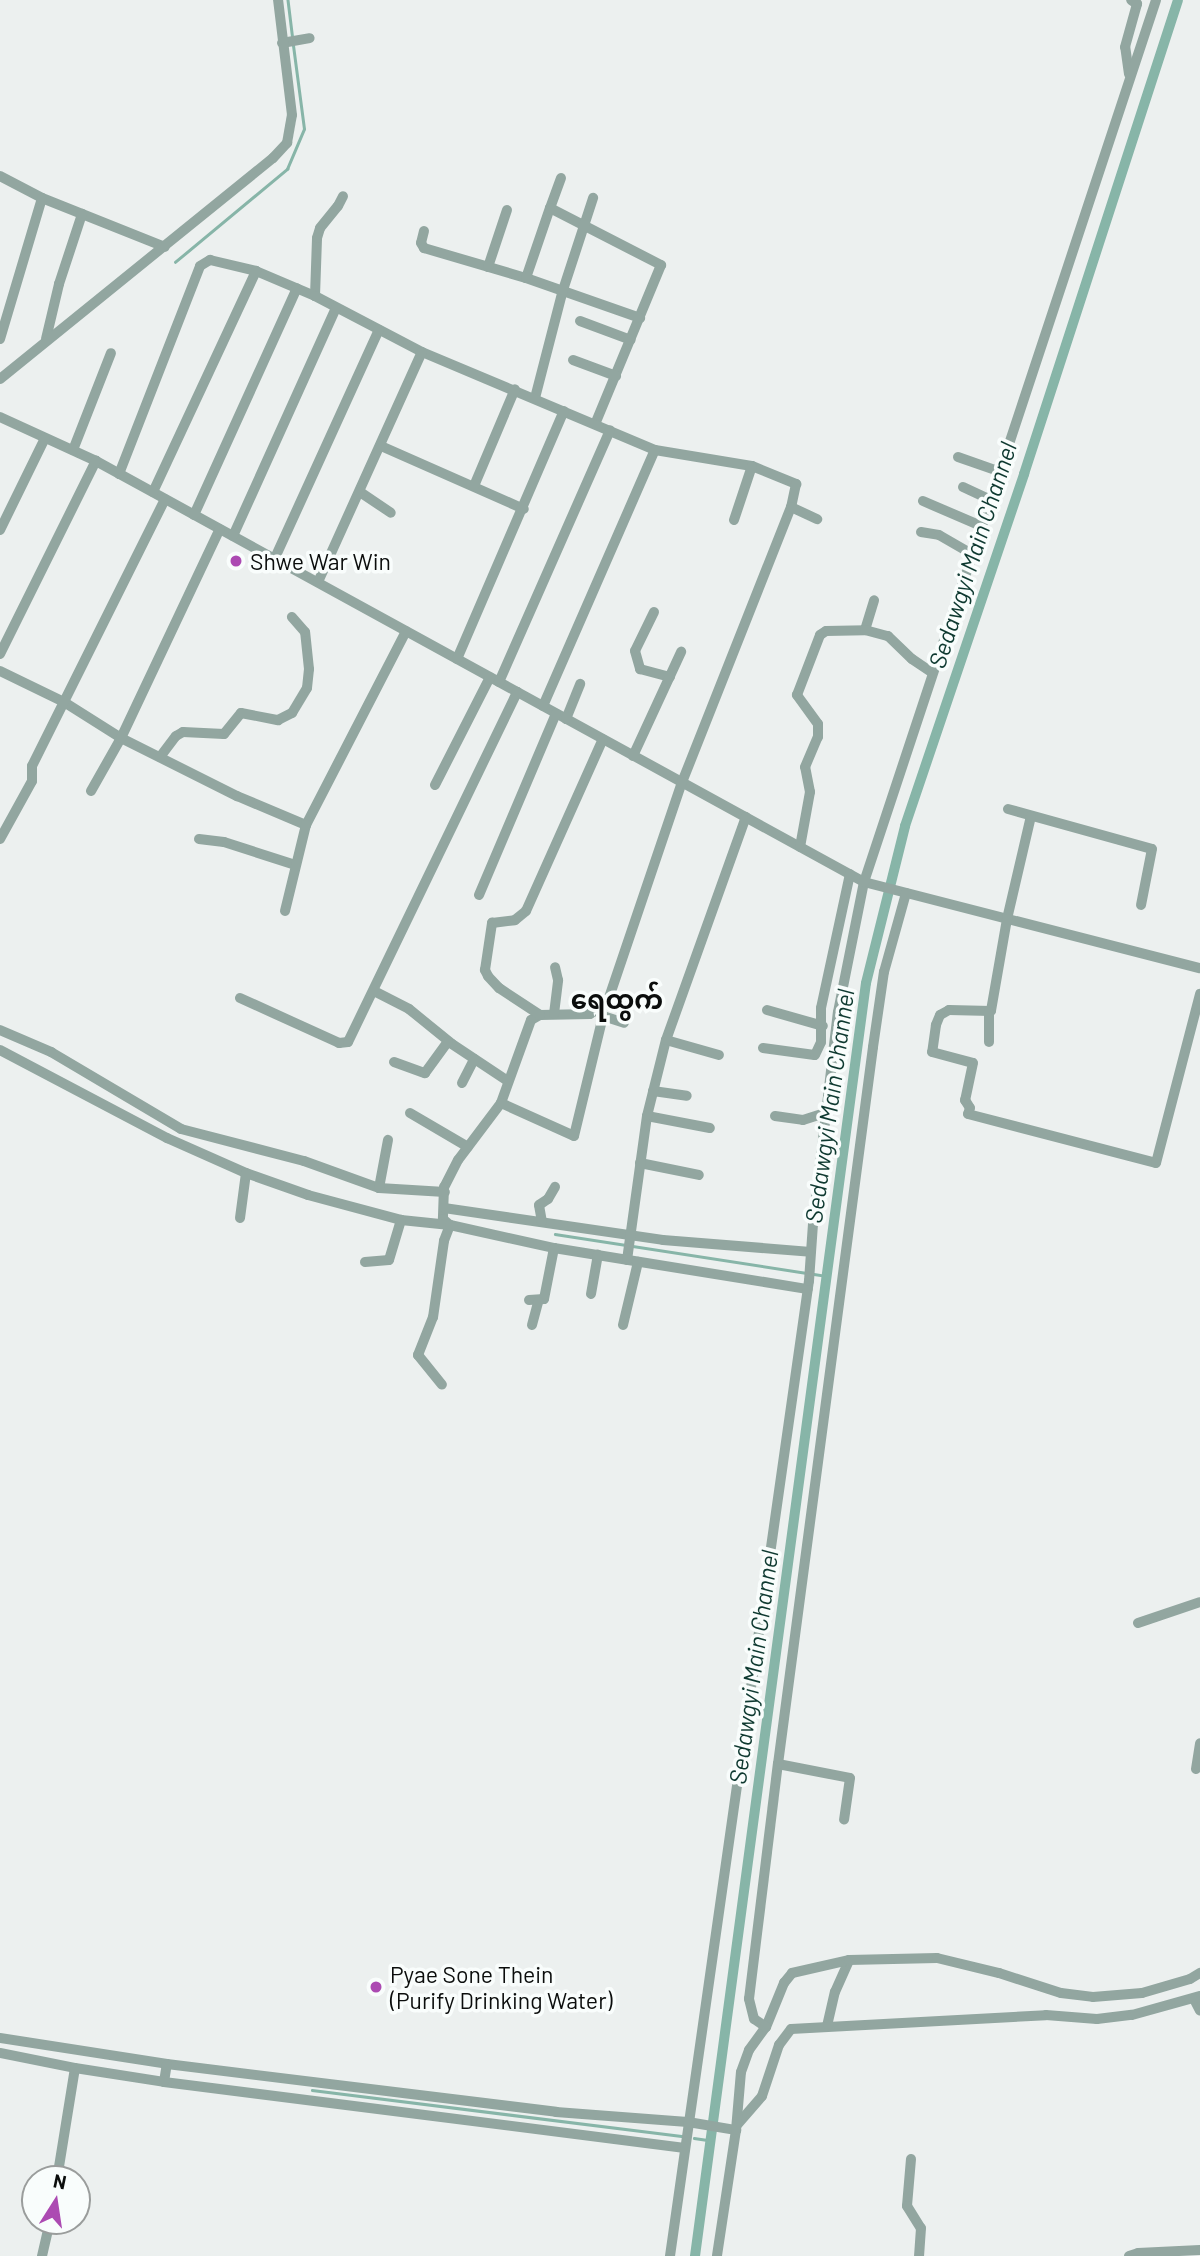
<!DOCTYPE html>
<meta charset="utf-8">
<style>
body{margin:0}
#map{position:relative;width:1200px;height:2256px;overflow:hidden;background:#ecf0ef;font-family:Barlow,"Noto Sans Myanmar",sans-serif}
div>[style]{position:absolute}
[style*='--x']{left:calc(var(--x)*1px);top:calc(var(--y)*1px);width:calc(var(--w)*1px);rotate:calc(var(--a)*1deg)}
.stream>*{height:2.5px;margin:-1.25px;padding:0 1.25px;transform-origin:1.25px;border-radius:1.25px;background:#87b5a8}
.canal>*{height:10px;margin:-5px;padding:0 5px;transform-origin:5px;border-radius:5px;background:#87b5a8}
.minor>*{height:10px;margin:-5px;padding:0 5px;transform-origin:5px;border-radius:5px;background:#92a6a0}
.dots>*{width:19px;height:19px;translate:-50% -50%;box-sizing:border-box;border:4px solid #f9fdfc;border-radius:50%}
span{translate:-50% -50%;white-space:nowrap;text-align:center;line-height:1.15;-webkit-text-stroke:7px #f9fdfc;paint-order:stroke}
.poi-label{font-size:23px;color:#0b0d0c}
.left{translate:0 -50%;text-align:left}
.water-label{font-size:24px;color:#0e3930;font-style:italic}
.quarter-label{font-size:26px;color:#0b0d0c;font-weight:700}
.north{position:absolute;left:21px;top:2165px;width:70px;height:70px;box-sizing:border-box;background:#f9fdfc;border:2px solid #9a9d9c;border-radius:50%;rotate:12deg;font-size:19px;font-weight:700;line-height:28px;text-align:center;color:#0b0d0c}
.north::after{content:'';display:block;margin:auto;width:24px;height:32px;background:#ac4ab2;clip-path:polygon(50% 0,100% 100%,50% 72%,0 100%)}
</style>
<div id="map">
<div class="stream">
<div style="--x:288;--y:0;--w:38;--a:83"></div>
<div style="--x:175;--y:262;--w:146;--a:-39.7"></div>
<div style="--x:287;--y:169;--w:43;--a:-67"></div>
<div style="--x:304;--y:129;--w:85;--a:-97.5"></div>
<div style="--x:555;--y:1234;--w:256;--a:8.8"></div>
<div style="--x:814;--y:1274;--w:13;--a:9"></div>
<div style="--x:312;--y:2090;--w:374;--a:7.1"></div>
<div style="--x:694;--y:2138;--w:15;--a:8"></div>
</div>
<div class="canal">
<div style="--x:695;--y:2256;--w:1284;--a:-82.35"></div>
<div style="--x:866;--y:983;--w:162;--a:-76"></div>
<div style="--x:905;--y:826;--w:372;--a:-71.3"></div>
<div style="--x:1024;--y:474;--w:498;--a:-72"></div>
</div>
<div class="minor">
<div style="--x:282;--y:43;--w:28;--a:-10"></div>
<div style="--x:1129;--y:74;--w:27;--a:-98"></div>
<div style="--x:1125;--y:47;--w:45;--a:-74.4"></div>
<div style="--x:1137;--y:4;--w:7;--a:-146"></div>
<div style="--x:0;--y:176;--w:47;--a:27.6"></div>
<div style="--x:42;--y:198;--w:132;--a:21.7"></div>
<div style="--x:561;--y:178;--w:32;--a:110"></div>
<div style="--x:550;--y:208;--w:125;--a:27.2"></div>
<div style="--x:661;--y:265;--w:172;--a:112.5"></div>
<div style="--x:424;--y:231;--w:12;--a:104"></div>
<div style="--x:421;--y:243;--w:6;--a:59"></div>
<div style="--x:424;--y:248;--w:106;--a:16.4"></div>
<div style="--x:526;--y:278;--w:121;--a:19.3"></div>
<div style="--x:488;--y:267;--w:60;--a:-71.6"></div>
<div style="--x:526;--y:278;--w:74;--a:-71.1"></div>
<div style="--x:315;--y:296;--w:58;--a:-88"></div>
<div style="--x:317;--y:238;--w:10;--a:-73"></div>
<div style="--x:320;--y:228;--w:28;--a:-51"></div>
<div style="--x:338;--y:206;--w:11;--a:-63"></div>
<div style="--x:580;--y:321;--w:54;--a:20.4"></div>
<div style="--x:0;--y:339;--w:147;--a:-73.4"></div>
<div style="--x:46;--y:339;--w:57;--a:-76.7"></div>
<div style="--x:59;--y:284;--w:74;--a:-71.8"></div>
<div style="--x:573;--y:360;--w:46;--a:20.4"></div>
<div style="--x:0;--y:379;--w:351;--a:-39"></div>
<div style="--x:273;--y:158;--w:21;--a:-47"></div>
<div style="--x:287;--y:143;--w:28;--a:-80"></div>
<div style="--x:292;--y:115;--w:116;--a:-96.9"></div>
<div style="--x:535;--y:398;--w:112;--a:-75.5"></div>
<div style="--x:563;--y:290;--w:97;--a:-71.9"></div>
<div style="--x:0;--y:417;--w:106;--a:24.6"></div>
<div style="--x:96;--y:461;--w:876;--a:28.73"></div>
<div style="--x:864;--y:882;--w:347;--a:14.4"></div>
<div style="--x:381;--y:446;--w:156;--a:23.8"></div>
<div style="--x:73;--y:450;--w:104;--a:-68.6"></div>
<div style="--x:958;--y:457;--w:42;--a:19.3"></div>
<div style="--x:119;--y:474;--w:223;--a:-68.7"></div>
<div style="--x:200;--y:266;--w:12;--a:-31"></div>
<div style="--x:210;--y:260;--w:47;--a:13.4"></div>
<div style="--x:256;--y:271;--w:64;--a:23"></div>
<div style="--x:315;--y:296;--w:121;--a:27.6"></div>
<div style="--x:422;--y:352;--w:253;--a:22.8"></div>
<div style="--x:655;--y:450;--w:98;--a:9.4"></div>
<div style="--x:752;--y:466;--w:48;--a:22.2"></div>
<div style="--x:796;--y:484;--w:24;--a:102"></div>
<div style="--x:791;--y:507;--w:296;--a:111.6"></div>
<div style="--x:682;--y:782;--w:234;--a:108.7"></div>
<div style="--x:607;--y:1004;--w:20;--a:150"></div>
<div style="--x:590;--y:1014;--w:50;--a:178.9"></div>
<div style="--x:540;--y:1015;--w:10;--a:151"></div>
<div style="--x:531;--y:1020;--w:88;--a:109.9"></div>
<div style="--x:501;--y:1103;--w:71;--a:127"></div>
<div style="--x:458;--y:1160;--w:30;--a:117"></div>
<div style="--x:444;--y:1187;--w:32;--a:92"></div>
<div style="--x:443;--y:1219;--w:9;--a:41"></div>
<div style="--x:450;--y:1225;--w:17;--a:111"></div>
<div style="--x:444;--y:1241;--w:77;--a:98.2"></div>
<div style="--x:433;--y:1317;--w:41;--a:111.5"></div>
<div style="--x:418;--y:1355;--w:38;--a:51"></div>
<div style="--x:474;--y:486;--w:105;--a:-67.1"></div>
<div style="--x:963;--y:487;--w:29;--a:25"></div>
<div style="--x:153;--y:492;--w:244;--a:-65"></div>
<div style="--x:360;--y:492;--w:37;--a:34"></div>
<div style="--x:923;--y:501;--w:63;--a:23.3"></div>
<div style="--x:791;--y:507;--w:29;--a:25"></div>
<div style="--x:194;--y:515;--w:249;--a:-65.6"></div>
<div style="--x:734;--y:520;--w:57;--a:-71.6"></div>
<div style="--x:0;--y:530;--w:102;--a:-63.9"></div>
<div style="--x:921;--y:532;--w:18;--a:9"></div>
<div style="--x:939;--y:535;--w:38;--a:30"></div>
<div style="--x:233;--y:536;--w:250;--a:-65.7"></div>
<div style="--x:274;--y:560;--w:253;--a:-65.5"></div>
<div style="--x:318;--y:582;--w:252;--a:-65.7"></div>
<div style="--x:654;--y:612;--w:43;--a:116"></div>
<div style="--x:635;--y:651;--w:19;--a:74"></div>
<div style="--x:640;--y:669;--w:31;--a:15"></div>
<div style="--x:865;--y:630;--w:31;--a:-73"></div>
<div style="--x:0;--y:654;--w:216;--a:-63.6"></div>
<div style="--x:457;--y:659;--w:270;--a:-66.7"></div>
<div style="--x:0;--y:671;--w:71;--a:25.8"></div>
<div style="--x:64;--y:702;--w:67;--a:32.3"></div>
<div style="--x:121;--y:738;--w:130;--a:26.6"></div>
<div style="--x:237;--y:796;--w:75;--a:22.8"></div>
<div style="--x:306;--y:825;--w:218;--a:-62.7"></div>
<div style="--x:499;--y:682;--w:275;--a:-66.2"></div>
<div style="--x:543;--y:706;--w:279;--a:-66.4"></div>
<div style="--x:566;--y:719;--w:38;--a:-68"></div>
<div style="--x:633;--y:756;--w:115;--a:-65.2"></div>
<div style="--x:160;--y:757;--w:26;--a:-53"></div>
<div style="--x:176;--y:736;--w:8;--a:-30"></div>
<div style="--x:183;--y:732;--w:41;--a:2.8"></div>
<div style="--x:224;--y:734;--w:27;--a:-51"></div>
<div style="--x:241;--y:713;--w:38;--a:11"></div>
<div style="--x:278;--y:720;--w:16;--a:-27"></div>
<div style="--x:292;--y:713;--w:29;--a:-59"></div>
<div style="--x:307;--y:688;--w:19;--a:-84"></div>
<div style="--x:309;--y:669;--w:37;--a:-96"></div>
<div style="--x:305;--y:632;--w:20;--a:-131"></div>
<div style="--x:435;--y:785;--w:121;--a:-63"></div>
<div style="--x:91;--y:791;--w:61;--a:-60.5"></div>
<div style="--x:121;--y:738;--w:231;--a:-64.7"></div>
<div style="--x:1008;--y:809;--w:149;--a:15.5"></div>
<div style="--x:1152;--y:849;--w:57;--a:101.1"></div>
<div style="--x:1031;--y:816;--w:106;--a:103.1"></div>
<div style="--x:1007;--y:919;--w:93;--a:99.9"></div>
<div style="--x:991;--y:1011;--w:42;--a:-178.6"></div>
<div style="--x:949;--y:1010;--w:10;--a:151"></div>
<div style="--x:940;--y:1015;--w:11;--a:112"></div>
<div style="--x:936;--y:1025;--w:27;--a:98"></div>
<div style="--x:932;--y:1052;--w:42;--a:15"></div>
<div style="--x:973;--y:1063;--w:38;--a:102"></div>
<div style="--x:965;--y:1100;--w:9;--a:58"></div>
<div style="--x:970;--y:1108;--w:6;--a:108"></div>
<div style="--x:968;--y:1114;--w:194;--a:14.6"></div>
<div style="--x:1156;--y:1163;--w:175;--a:-75.4"></div>
<div style="--x:0;--y:839;--w:66;--a:-61.1"></div>
<div style="--x:32;--y:781;--w:15;--a:-90"></div>
<div style="--x:32;--y:766;--w:298;--a:-63.5"></div>
<div style="--x:199;--y:839;--w:25;--a:7"></div>
<div style="--x:224;--y:842;--w:75;--a:17.9"></div>
<div style="--x:800;--y:847;--w:56;--a:-79.7"></div>
<div style="--x:810;--y:792;--w:25;--a:-101"></div>
<div style="--x:805;--y:767;--w:33;--a:-67"></div>
<div style="--x:818;--y:737;--w:13;--a:-90"></div>
<div style="--x:818;--y:724;--w:36;--a:-126"></div>
<div style="--x:797;--y:695;--w:64;--a:-69"></div>
<div style="--x:820;--y:635;--w:7;--a:-34"></div>
<div style="--x:826;--y:631;--w:39;--a:-1"></div>
<div style="--x:865;--y:630;--w:24;--a:15"></div>
<div style="--x:888;--y:636;--w:33;--a:44"></div>
<div style="--x:912;--y:659;--w:23;--a:34"></div>
<div style="--x:479;--y:895;--w:197;--a:-67"></div>
<div style="--x:285;--y:911;--w:89;--a:-76.3"></div>
<div style="--x:374;--y:991;--w:39;--a:27"></div>
<div style="--x:409;--y:1009;--w:55;--a:39.1"></div>
<div style="--x:452;--y:1044;--w:67;--a:33.5"></div>
<div style="--x:240;--y:998;--w:109;--a:24.4"></div>
<div style="--x:339;--y:1043;--w:9;--a:-6"></div>
<div style="--x:348;--y:1042;--w:389;--a:-64.2"></div>
<div style="--x:767;--y:1010;--w:58;--a:15.9"></div>
<div style="--x:989;--y:1012;--w:30;--a:90"></div>
<div style="--x:554;--y:1014;--w:34;--a:-83"></div>
<div style="--x:558;--y:980;--w:13;--a:-103"></div>
<div style="--x:540;--y:1015;--w:49;--a:-146.6"></div>
<div style="--x:499;--y:988;--w:16;--a:-133"></div>
<div style="--x:488;--y:976;--w:7;--a:-117"></div>
<div style="--x:485;--y:970;--w:48;--a:-81.5"></div>
<div style="--x:492;--y:923;--w:23;--a:-7"></div>
<div style="--x:515;--y:920;--w:14;--a:-39"></div>
<div style="--x:526;--y:911;--w:188;--a:-65.9"></div>
<div style="--x:603;--y:1016;--w:22;--a:18"></div>
<div style="--x:0;--y:1030;--w:56;--a:23.3"></div>
<div style="--x:51;--y:1052;--w:151;--a:30.6"></div>
<div style="--x:181;--y:1129;--w:127;--a:14.6"></div>
<div style="--x:304;--y:1161;--w:80;--a:19.8"></div>
<div style="--x:379;--y:1188;--w:66;--a:3.5"></div>
<div style="--x:666;--y:1040;--w:55;--a:15.8"></div>
<div style="--x:763;--y:1048;--w:52;--a:7.7"></div>
<div style="--x:815;--y:1055;--w:14;--a:-65"></div>
<div style="--x:821;--y:1042;--w:34;--a:-90"></div>
<div style="--x:821;--y:1008;--w:137;--a:-77.8"></div>
<div style="--x:0;--y:1050;--w:189;--a:27.8"></div>
<div style="--x:167;--y:1138;--w:86;--a:23.9"></div>
<div style="--x:246;--y:1173;--w:66;--a:19.5"></div>
<div style="--x:308;--y:1195;--w:96;--a:15"></div>
<div style="--x:401;--y:1220;--w:49;--a:5.8"></div>
<div style="--x:450;--y:1225;--w:107;--a:12.5"></div>
<div style="--x:554;--y:1248;--w:257;--a:9.2"></div>
<div style="--x:394;--y:1062;--w:33;--a:20"></div>
<div style="--x:425;--y:1073;--w:39;--a:-54"></div>
<div style="--x:462;--y:1083;--w:27;--a:-63"></div>
<div style="--x:653;--y:1091;--w:34;--a:8"></div>
<div style="--x:501;--y:1103;--w:80;--a:24.3"></div>
<div style="--x:574;--y:1136;--w:123;--a:-76.4"></div>
<div style="--x:603;--y:1016;--w:6;--a:-108"></div>
<div style="--x:410;--y:1113;--w:67;--a:30.4"></div>
<div style="--x:647;--y:1116;--w:64;--a:10.8"></div>
<div style="--x:775;--y:1116;--w:28;--a:8"></div>
<div style="--x:803;--y:1120;--w:23;--a:-18"></div>
<div style="--x:640;--y:1163;--w:60;--a:11.5"></div>
<div style="--x:379;--y:1188;--w:49;--a:-79.4"></div>
<div style="--x:444;--y:1208;--w:221;--a:8.3"></div>
<div style="--x:663;--y:1240;--w:148;--a:4.6"></div>
<div style="--x:240;--y:1218;--w:45;--a:-82.4"></div>
<div style="--x:542;--y:1222;--w:17;--a:-100"></div>
<div style="--x:539;--y:1205;--w:11;--a:-34"></div>
<div style="--x:548;--y:1199;--w:14;--a:-60"></div>
<div style="--x:627;--y:1260;--w:145;--a:-82.1"></div>
<div style="--x:647;--y:1116;--w:78;--a:-76"></div>
<div style="--x:666;--y:1040;--w:237;--a:-70.3"></div>
<div style="--x:365;--y:1262;--w:24;--a:-5"></div>
<div style="--x:389;--y:1260;--w:42;--a:-73.3"></div>
<div style="--x:591;--y:1294;--w:40;--a:-80"></div>
<div style="--x:529;--y:1300;--w:15;--a:-4"></div>
<div style="--x:544;--y:1299;--w:52;--a:-78.9"></div>
<div style="--x:532;--y:1325;--w:24;--a:-75"></div>
<div style="--x:623;--y:1325;--w:65;--a:-76.6"></div>
<div style="--x:1138;--y:1623;--w:65;--a:-18.7"></div>
<div style="--x:778;--y:1764;--w:73;--a:11"></div>
<div style="--x:850;--y:1778;--w:42;--a:98.1"></div>
<div style="--x:1196;--y:1769;--w:26;--a:-81"></div>
<div style="--x:1194;--y:1999;--w:13;--a:63"></div>
<div style="--x:827;--y:2026;--w:35;--a:-77"></div>
<div style="--x:835;--y:1992;--w:35;--a:-66"></div>
<div style="--x:766;--y:2027;--w:48;--a:-67.8"></div>
<div style="--x:784;--y:1983;--w:13;--a:-51"></div>
<div style="--x:792;--y:1973;--w:58;--a:-12.8"></div>
<div style="--x:849;--y:1960;--w:88;--a:-1.3"></div>
<div style="--x:937;--y:1958;--w:64;--a:13.6"></div>
<div style="--x:999;--y:1973;--w:65;--a:17.9"></div>
<div style="--x:1061;--y:1993;--w:32;--a:7"></div>
<div style="--x:1093;--y:1997;--w:49;--a:-4.7"></div>
<div style="--x:1142;--y:1993;--w:50;--a:-16.3"></div>
<div style="--x:1190;--y:1979;--w:12;--a:-31"></div>
<div style="--x:0;--y:2038;--w:169;--a:8.8"></div>
<div style="--x:167;--y:2064;--w:392;--a:7"></div>
<div style="--x:556;--y:2112;--w:132;--a:4.3"></div>
<div style="--x:688;--y:2122;--w:49;--a:9.5"></div>
<div style="--x:736;--y:2130;--w:127;--a:98.6"></div>
<div style="--x:0;--y:2053;--w:76;--a:11.3"></div>
<div style="--x:164;--y:2082;--w:525;--a:7.22"></div>
<div style="--x:737;--y:2125;--w:38;--a:-49"></div>
<div style="--x:762;--y:2096;--w:54;--a:-71.6"></div>
<div style="--x:779;--y:2045;--w:20;--a:-53"></div>
<div style="--x:791;--y:2029;--w:255;--a:-3.1"></div>
<div style="--x:1046;--y:2015;--w:51;--a:4.5"></div>
<div style="--x:1097;--y:2019;--w:35;--a:-7"></div>
<div style="--x:1132;--y:2015;--w:71;--a:-15.6"></div>
<div style="--x:736;--y:2130;--w:58;--a:-85.1"></div>
<div style="--x:741;--y:2072;--w:23;--a:-70"></div>
<div style="--x:749;--y:2050;--w:29;--a:-54"></div>
<div style="--x:766;--y:2027;--w:14;--a:-146"></div>
<div style="--x:754;--y:2019;--w:21;--a:-104"></div>
<div style="--x:749;--y:1999;--w:237;--a:-83"></div>
<div style="--x:778;--y:1764;--w:723;--a:-82.45"></div>
<div style="--x:873;--y:1047;--w:76;--a:-81.7"></div>
<div style="--x:884;--y:972;--w:82;--a:-74.4"></div>
<div style="--x:911;--y:2159;--w:47;--a:94.9"></div>
<div style="--x:907;--y:2206;--w:26;--a:58"></div>
<div style="--x:921;--y:2228;--w:28;--a:94"></div>
<div style="--x:57;--y:2179;--w:112;--a:-80.8"></div>
<div style="--x:75;--y:2068;--w:90;--a:8.9"></div>
<div style="--x:164;--y:2082;--w:18;--a:-81"></div>
<div style="--x:42;--y:2256;--w:36;--a:-77"></div>
<div style="--x:670;--y:2256;--w:985;--a:-81.89"></div>
<div style="--x:809;--y:1281;--w:57;--a:-86"></div>
<div style="--x:813;--y:1224;--w:213;--a:-83.3"></div>
<div style="--x:838;--y:1012;--w:133;--a:-78.7"></div>
<div style="--x:864;--y:882;--w:929;--a:-71.68"></div>
<div style="--x:1129;--y:2256;--w:9;--a:-18"></div>
<div style="--x:1138;--y:2253;--w:62;--a:-2.8"></div>
</div>
<div class="dots">
<div style="left:236px;top:561px;background:#ac4ab2"></div>
<div style="left:376px;top:1987px;background:#ac4ab2"></div>
</div>
<div class="poi-label">
<span class="left" style="left:250px;top:561px">Shwe War Win</span>
<span class="left" style="left:390px;top:1987px">Pyae Sone Thein<br>(Purify Drinking Water)</span>
</div>
<div class="water-label">
<span style="left:972px;top:555px;rotate:-72deg">Sedawgyi Main Channel</span>
<span style="left:829px;top:1106px;rotate:-82deg">Sedawgyi Main Channel</span>
<span style="left:753px;top:1667px;rotate:-82deg">Sedawgyi Main Channel</span>
</div>
<div class="quarter-label">
<span style="left:617px;top:999px">ရေထွက်</span>
</div>
<div class="north">N</div>
</div>
